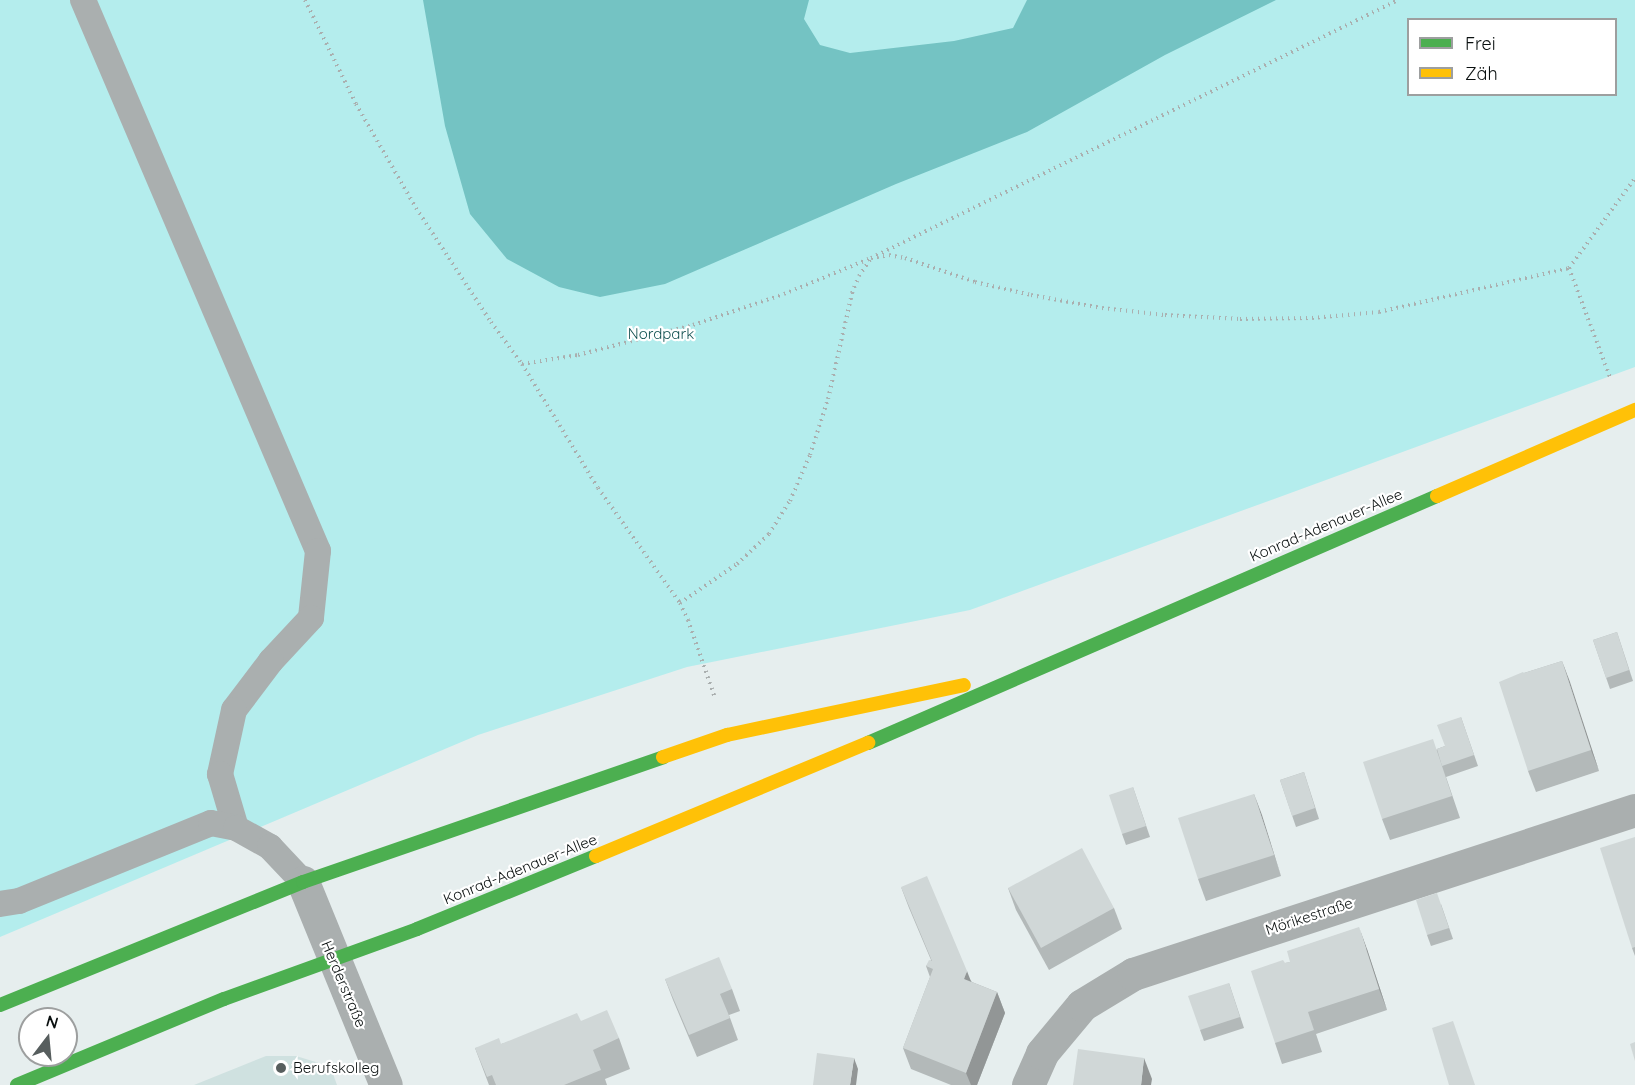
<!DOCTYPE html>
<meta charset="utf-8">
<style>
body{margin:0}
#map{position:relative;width:1635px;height:1085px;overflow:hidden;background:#e6eeee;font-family:Quicksand,sans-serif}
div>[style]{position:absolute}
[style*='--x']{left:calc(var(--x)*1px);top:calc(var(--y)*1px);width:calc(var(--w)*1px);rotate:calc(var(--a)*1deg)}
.built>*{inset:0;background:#cfe1e0}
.green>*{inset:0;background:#b4eded}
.water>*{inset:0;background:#74c3c3}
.path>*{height:4px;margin-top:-2px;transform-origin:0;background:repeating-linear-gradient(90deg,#aaafaf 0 1.5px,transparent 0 6px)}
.lane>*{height:26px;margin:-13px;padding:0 13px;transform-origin:13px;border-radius:13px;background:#aaafaf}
.street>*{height:33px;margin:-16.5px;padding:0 16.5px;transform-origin:16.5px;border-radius:16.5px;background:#aaafaf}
.fast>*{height:14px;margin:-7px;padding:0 7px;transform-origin:7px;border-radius:7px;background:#4caf50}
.slow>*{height:14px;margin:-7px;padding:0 7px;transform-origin:7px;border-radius:7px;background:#ffc107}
.wall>*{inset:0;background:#b3b9b9}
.shaded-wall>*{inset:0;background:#929696}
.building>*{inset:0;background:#d0d7d7}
.dots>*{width:16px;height:16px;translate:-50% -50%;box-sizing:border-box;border:3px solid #fff;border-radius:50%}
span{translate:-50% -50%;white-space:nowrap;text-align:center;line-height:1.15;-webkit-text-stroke:4.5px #fff;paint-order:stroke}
.park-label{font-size:15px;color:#0f4f4f}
.street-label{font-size:15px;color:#0a1010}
.poi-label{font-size:15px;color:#0a1010}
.left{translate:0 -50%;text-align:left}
.legend{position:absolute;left:1407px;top:18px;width:210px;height:78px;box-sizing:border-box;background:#fff;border:2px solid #9d9f9f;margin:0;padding:8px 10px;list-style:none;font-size:18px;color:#0a1010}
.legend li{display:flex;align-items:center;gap:12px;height:30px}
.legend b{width:30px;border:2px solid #9d9f9f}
.north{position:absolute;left:18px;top:1007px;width:60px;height:60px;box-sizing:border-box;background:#fff;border:2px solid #9d9f9f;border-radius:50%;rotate:16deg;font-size:16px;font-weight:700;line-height:24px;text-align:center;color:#0a1010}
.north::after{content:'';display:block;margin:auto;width:21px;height:27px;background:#575e5e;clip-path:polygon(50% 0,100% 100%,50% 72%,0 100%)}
</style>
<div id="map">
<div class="built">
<div style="clip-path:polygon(266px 1056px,296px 1056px,319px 1063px,333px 1074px,337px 1085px,194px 1085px)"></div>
</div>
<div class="green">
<div style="clip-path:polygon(evenodd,0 0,1635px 0,1635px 367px,970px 610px,687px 667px,478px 735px,0 937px,0 0,1408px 20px,1616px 20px,1616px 94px,1408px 94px,1408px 20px)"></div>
</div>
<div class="water">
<div style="clip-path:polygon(423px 0,809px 0,804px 19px,820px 45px,850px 53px,954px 41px,1013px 28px,1027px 0,1276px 0,1165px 55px,1027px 132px,896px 184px,665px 284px,600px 297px,559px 287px,507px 259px,470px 214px,445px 126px)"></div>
</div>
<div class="path">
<div style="--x:305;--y:0;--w:116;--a:63.9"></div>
<div style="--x:356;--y:104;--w:120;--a:60"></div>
<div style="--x:416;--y:208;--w:136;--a:56.7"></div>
<div style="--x:491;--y:322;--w:52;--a:53.6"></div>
<div style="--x:522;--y:364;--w:145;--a:58.5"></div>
<div style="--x:598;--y:488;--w:141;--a:54.5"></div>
<div style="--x:680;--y:603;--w:19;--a:65"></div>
<div style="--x:688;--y:620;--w:83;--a:70.9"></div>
<div style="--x:1569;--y:268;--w:112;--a:-53.7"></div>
<div style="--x:522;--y:364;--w:57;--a:-9.1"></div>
<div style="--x:578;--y:355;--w:119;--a:-14.6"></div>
<div style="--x:693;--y:325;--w:96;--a:-18.8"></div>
<div style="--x:784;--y:294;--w:94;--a:-22.5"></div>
<div style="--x:871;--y:258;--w:18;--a:-9"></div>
<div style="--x:889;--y:255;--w:16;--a:11"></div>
<div style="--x:905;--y:258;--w:74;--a:18.9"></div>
<div style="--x:975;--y:282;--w:57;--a:13.1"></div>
<div style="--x:1031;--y:295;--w:72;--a:10.4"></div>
<div style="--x:1102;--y:308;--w:63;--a:6.3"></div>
<div style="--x:1165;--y:315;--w:75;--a:3.1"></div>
<div style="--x:1240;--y:319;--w:72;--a:-0.8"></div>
<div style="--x:1312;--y:318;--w:67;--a:-5.1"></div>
<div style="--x:1379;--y:312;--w:195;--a:-13"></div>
<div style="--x:1569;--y:268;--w:116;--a:69.4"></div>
<div style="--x:680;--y:603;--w:69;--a:-34.4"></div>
<div style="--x:737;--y:564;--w:44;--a:-43.2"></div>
<div style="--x:769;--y:534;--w:39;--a:-58"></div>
<div style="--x:790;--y:501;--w:50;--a:-66.5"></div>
<div style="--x:810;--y:455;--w:59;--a:-72.2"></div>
<div style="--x:828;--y:399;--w:109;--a:-77.2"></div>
<div style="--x:852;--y:293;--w:18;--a:-68"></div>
<div style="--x:859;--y:276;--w:22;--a:-56"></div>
<div style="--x:871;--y:258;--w:587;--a:-26.08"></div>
</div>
<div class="lane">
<div style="--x:83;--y:0;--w:599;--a:66.9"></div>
<div style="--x:318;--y:551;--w:67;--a:96"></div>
<div style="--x:311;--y:618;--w:59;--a:132.9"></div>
<div style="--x:271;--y:661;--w:61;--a:127.1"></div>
<div style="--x:234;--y:710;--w:66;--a:102.3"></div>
<div style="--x:220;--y:774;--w:56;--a:73.5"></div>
<div style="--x:0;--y:904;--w:19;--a:-9"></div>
<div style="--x:19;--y:901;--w:207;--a:-22.1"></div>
<div style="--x:211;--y:823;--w:25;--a:11"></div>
<div style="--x:236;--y:828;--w:39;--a:29"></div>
<div style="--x:270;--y:847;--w:48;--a:46.7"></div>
</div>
<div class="street">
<div style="--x:303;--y:882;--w:219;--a:67.8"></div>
<div style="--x:1028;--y:1085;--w:35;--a:-66"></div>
<div style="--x:1042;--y:1053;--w:62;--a:-50.2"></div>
<div style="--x:1082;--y:1005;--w:60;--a:-31.3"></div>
<div style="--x:1133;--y:974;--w:528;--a:-18.09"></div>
</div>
<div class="fast">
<div style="--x:868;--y:743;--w:620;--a:-23.47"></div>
<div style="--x:0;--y:1005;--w:327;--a:-22.1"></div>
<div style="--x:303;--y:882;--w:381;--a:-19.1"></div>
<div style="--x:17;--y:1085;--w:224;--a:-22.6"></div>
<div style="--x:224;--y:999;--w:205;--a:-19.9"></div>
<div style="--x:417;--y:929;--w:193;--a:-22.2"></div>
</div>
<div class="slow">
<div style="--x:1437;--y:496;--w:216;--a:-23.5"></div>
<div style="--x:663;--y:757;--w:68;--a:-19"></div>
<div style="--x:727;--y:735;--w:242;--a:-11.9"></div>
<div style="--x:596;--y:856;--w:295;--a:-22.6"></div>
</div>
<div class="wall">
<div style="clip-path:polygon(1617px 632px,1633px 681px,1610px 689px,1593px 640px)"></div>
<div style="clip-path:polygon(1562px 661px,1599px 771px,1536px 792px,1528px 771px,1524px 673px)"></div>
<div style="clip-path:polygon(1461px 717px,1478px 766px,1446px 777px,1445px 774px,1460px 818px,1390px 840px,1382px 819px,1437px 749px,1445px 746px)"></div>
<div style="clip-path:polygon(1304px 772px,1319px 819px,1296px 827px,1280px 780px)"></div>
<div style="clip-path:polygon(1133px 787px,1150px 837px,1126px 845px,1122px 834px)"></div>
<div style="clip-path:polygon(1254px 794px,1281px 876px,1206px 901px,1198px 879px)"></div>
<div style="clip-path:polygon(1635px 837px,1635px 956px,1632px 948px)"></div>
<div style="clip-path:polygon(901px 887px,972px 982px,997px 992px,1005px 1013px,977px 1085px,951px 1085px,911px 1069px,903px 1048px,930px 977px,926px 966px,931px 960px,909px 908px)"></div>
<div style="clip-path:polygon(1008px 888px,1114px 908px,1122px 929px,1049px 970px,1016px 910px)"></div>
<div style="clip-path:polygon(1441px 904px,1453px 939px,1431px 946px,1427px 935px)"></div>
<div style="clip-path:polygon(1367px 949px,1387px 1010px,1316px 1034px,1322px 1052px,1282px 1064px,1275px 1043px,1285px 963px)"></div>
<div style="clip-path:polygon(665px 979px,732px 989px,740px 1011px,729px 1015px,738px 1040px,697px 1057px,673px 1000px)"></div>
<div style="clip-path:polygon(1229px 983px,1244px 1028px,1204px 1041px,1200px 1030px)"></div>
<div style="clip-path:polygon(581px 1021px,619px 1038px,630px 1069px,605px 1079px,607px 1085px,489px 1085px,475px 1048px,501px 1044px)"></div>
</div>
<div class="shaded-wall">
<div style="clip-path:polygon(1562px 661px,1570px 682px,1599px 771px,1591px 750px)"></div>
<div style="clip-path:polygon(1254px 794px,1262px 815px,1281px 876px,1274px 855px)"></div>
<div style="clip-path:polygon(1359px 927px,1367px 949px,1387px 1010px,1379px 989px)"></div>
<div style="clip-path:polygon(967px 971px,975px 992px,964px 979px)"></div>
<div style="clip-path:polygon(997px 992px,1005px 1013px,977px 1085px,971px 1085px,966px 1073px)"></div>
<div style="clip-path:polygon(854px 1058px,858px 1069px,856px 1085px,850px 1085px)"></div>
<div style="clip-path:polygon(1144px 1058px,1152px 1079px,1151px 1085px,1141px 1085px)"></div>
</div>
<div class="building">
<div style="clip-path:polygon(1617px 632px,1629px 670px,1606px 678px,1593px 640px)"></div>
<div style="clip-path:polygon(1562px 661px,1591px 750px,1528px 771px,1499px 682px,1523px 672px,1524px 673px)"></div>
<div style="clip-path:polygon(1461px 717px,1474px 755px,1442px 766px,1437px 749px,1445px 746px,1437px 725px)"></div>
<div style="clip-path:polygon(1433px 739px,1452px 796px,1382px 819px,1363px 762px)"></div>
<div style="clip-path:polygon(1304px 772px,1315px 808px,1292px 816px,1280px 780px)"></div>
<div style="clip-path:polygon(1133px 787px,1146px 826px,1122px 834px,1109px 795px)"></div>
<div style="clip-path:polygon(1254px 794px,1274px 855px,1198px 879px,1178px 818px)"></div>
<div style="clip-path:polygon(1635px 837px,1635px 947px,1632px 948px,1600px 848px)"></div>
<div style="clip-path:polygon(1082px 848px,1114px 908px,1041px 948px,1008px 888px)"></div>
<div style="clip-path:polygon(927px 876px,967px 971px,964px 979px,997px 992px,966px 1073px,903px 1048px,933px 969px,926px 966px,929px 960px,932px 961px,901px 887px)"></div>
<div style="clip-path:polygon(1437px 893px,1449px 928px,1427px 935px,1416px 900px)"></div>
<div style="clip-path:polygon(1359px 927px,1379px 989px,1308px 1012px,1314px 1030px,1275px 1043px,1251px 971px,1283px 960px,1285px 963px,1290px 962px,1287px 951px)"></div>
<div style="clip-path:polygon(719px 957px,732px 989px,720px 994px,730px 1018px,689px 1035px,665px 979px)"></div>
<div style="clip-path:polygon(1229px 983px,1240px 1017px,1200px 1030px,1188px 996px)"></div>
<div style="clip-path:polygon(607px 1010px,619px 1038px,593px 1050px,601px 1070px,564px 1085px,496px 1085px,492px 1075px,487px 1077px,475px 1048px,499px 1038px,501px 1044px,577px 1013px,581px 1021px)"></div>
<div style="clip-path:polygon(1453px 1021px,1475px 1085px,1449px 1085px,1432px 1028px)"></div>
<div style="clip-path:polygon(1635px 1042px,1635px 1061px,1630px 1044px)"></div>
<div style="clip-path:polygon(1078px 1049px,1144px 1058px,1141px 1085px,1073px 1085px)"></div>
<div style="clip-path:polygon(817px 1053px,854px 1058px,850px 1085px,813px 1085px)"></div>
</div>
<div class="dots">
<div style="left:281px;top:1068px;background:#575e5e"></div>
</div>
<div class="park-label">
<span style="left:661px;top:334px">Nordpark</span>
</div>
<div class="street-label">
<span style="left:1326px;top:525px;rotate:-23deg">Konrad-Adenauer-Allee</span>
<span style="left:520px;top:869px;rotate:-22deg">Konrad-Adenauer-Allee</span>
<span style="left:1309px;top:916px;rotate:-18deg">Mörikestraße</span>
<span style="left:344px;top:984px;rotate:67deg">Herderstraße</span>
</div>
<div class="poi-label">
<span class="left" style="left:293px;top:1068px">Berufskolleg</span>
</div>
<ul class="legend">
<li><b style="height:8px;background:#4caf50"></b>Frei</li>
<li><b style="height:8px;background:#ffc107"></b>Zäh</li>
</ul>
<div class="north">N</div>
</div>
